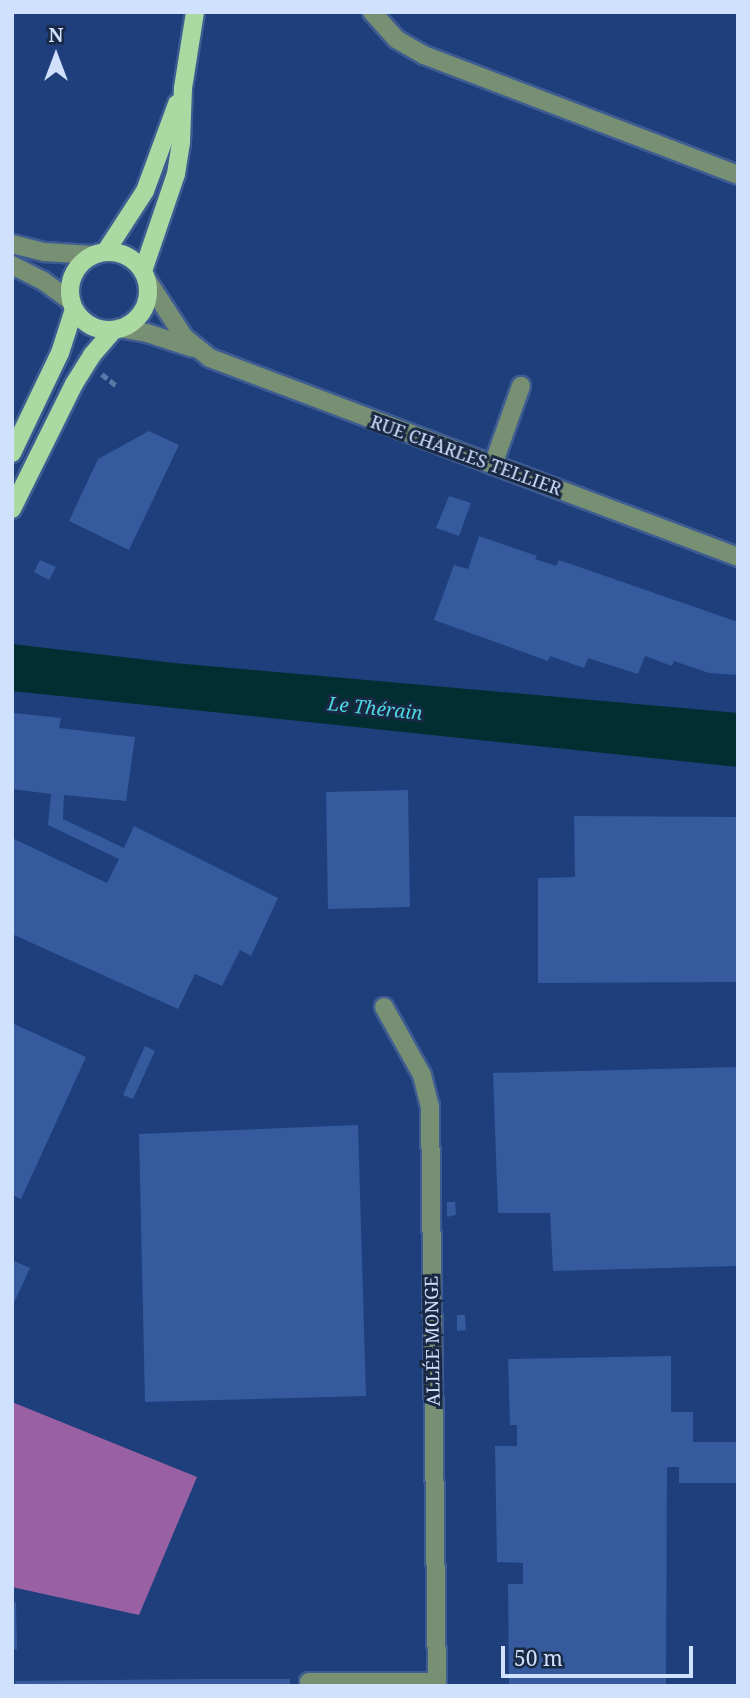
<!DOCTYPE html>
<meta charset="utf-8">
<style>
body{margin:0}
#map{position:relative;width:750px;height:1698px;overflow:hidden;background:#1e3f7b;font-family:"Noto Serif",serif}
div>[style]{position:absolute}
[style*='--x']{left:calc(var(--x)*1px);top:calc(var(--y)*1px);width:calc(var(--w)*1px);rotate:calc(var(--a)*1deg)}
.forest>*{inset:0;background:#9961a3}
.water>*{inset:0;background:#002e31}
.building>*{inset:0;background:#355a9d}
.path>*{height:4.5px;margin-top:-2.25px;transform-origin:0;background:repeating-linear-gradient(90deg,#5c78a8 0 7px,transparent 0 10.5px)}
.roads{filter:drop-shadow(2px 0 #3e5c92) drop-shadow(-2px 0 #3e5c92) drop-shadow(0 2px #3e5c92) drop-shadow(0 -2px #3e5c92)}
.minor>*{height:18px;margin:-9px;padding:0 9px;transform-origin:9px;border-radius:9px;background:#778f73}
.major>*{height:18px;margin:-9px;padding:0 9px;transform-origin:9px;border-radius:9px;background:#aadaa2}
.major>.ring{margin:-9px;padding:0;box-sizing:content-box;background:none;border:18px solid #aadaa2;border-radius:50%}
span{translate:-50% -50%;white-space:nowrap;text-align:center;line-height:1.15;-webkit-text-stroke:6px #192843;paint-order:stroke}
.street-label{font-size:18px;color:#d0e1fd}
.water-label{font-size:19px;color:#4ed8e1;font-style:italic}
.frame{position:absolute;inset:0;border:14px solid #d0e1fd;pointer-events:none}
.north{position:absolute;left:21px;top:21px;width:70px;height:70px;-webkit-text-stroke:5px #192843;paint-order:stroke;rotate:0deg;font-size:19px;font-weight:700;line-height:28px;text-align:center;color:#d0e1fd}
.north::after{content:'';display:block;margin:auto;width:24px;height:32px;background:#d0e1fd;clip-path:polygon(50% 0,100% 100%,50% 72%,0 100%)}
.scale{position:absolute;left:501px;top:1646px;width:192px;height:32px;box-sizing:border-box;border:4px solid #d0e1fd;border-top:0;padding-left:9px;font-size:21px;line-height:24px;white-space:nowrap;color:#d0e1fd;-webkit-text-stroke:5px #192843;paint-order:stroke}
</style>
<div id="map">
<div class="forest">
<div style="clip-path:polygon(12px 1402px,197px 1477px,139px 1615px,12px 1587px)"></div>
</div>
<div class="water">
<div style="clip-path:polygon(12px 644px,174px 663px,738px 713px,738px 767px,12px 691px)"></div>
</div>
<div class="building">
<div style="clip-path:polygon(149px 431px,179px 445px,129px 550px,69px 521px,98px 459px)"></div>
<div style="clip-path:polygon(449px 496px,471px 503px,459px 536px,436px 528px)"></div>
<div style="clip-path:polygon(479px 536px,537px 556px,535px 559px,556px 566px,559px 560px,738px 622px,738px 675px,709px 673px,674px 661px,672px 666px,645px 656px,638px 674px,588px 658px,584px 668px,550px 656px,548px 661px,434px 620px,454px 565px,468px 569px)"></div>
<div style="clip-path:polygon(40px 560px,56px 567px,49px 580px,34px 572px)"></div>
<div style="clip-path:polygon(14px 713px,61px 718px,59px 728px,135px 737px,126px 801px,64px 795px,63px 819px,124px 848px,134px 826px,278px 898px,251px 956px,240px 950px,222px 986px,195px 974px,178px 1009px,12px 934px,12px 838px,107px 883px,119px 859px,48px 825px,51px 794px,12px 789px)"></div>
<div style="clip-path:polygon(408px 790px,410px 907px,328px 909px,326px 792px)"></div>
<div style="clip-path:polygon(574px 816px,738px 817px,738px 982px,538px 983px,538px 878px,575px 877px)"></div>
<div style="clip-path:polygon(12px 1023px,86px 1057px,21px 1199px,12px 1195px)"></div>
<div style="clip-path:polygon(145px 1046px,155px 1051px,133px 1099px,123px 1095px)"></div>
<div style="clip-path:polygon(738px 1067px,738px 1266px,553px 1271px,550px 1213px,498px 1213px,493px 1073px)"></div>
<div style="clip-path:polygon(358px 1125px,366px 1396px,145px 1402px,139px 1134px)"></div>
<div style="clip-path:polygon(447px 1202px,455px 1202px,456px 1215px,447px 1217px)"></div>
<div style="clip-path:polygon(12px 1260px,30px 1268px,12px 1307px)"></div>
<div style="clip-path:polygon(457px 1315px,465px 1315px,466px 1330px,457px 1331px)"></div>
<div style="clip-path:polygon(671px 1356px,671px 1412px,693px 1412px,693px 1442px,738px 1442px,738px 1483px,679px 1483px,679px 1467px,667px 1467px,666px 1686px,509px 1686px,508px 1584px,523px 1584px,523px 1563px,497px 1562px,495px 1446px,517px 1446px,517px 1425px,510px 1425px,508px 1359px)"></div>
<div style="clip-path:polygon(16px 1602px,17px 1649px,12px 1650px,12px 1603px)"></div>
<div style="clip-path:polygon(201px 1679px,290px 1679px,290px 1686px,15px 1686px,15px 1681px)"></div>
</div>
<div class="path">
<div style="--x:102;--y:374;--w:19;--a:39"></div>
</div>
<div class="roads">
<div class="minor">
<div style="--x:372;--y:12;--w:36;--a:48"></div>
<div style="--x:396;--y:39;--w:32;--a:30"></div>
<div style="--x:424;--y:55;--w:336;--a:20.9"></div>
<div style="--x:12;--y:244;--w:34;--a:14"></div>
<div style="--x:45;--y:252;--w:47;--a:3.7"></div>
<div style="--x:12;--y:265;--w:34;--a:27"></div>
<div style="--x:42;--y:280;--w:36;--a:36"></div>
<div style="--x:147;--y:280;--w:68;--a:57"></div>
<div style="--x:184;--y:337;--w:33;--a:39"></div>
<div style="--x:210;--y:358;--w:564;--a:20.65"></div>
<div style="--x:119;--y:328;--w:28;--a:10"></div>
<div style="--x:147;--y:333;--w:48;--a:18.1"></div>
<div style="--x:493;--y:465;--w:84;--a:-70.5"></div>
<div style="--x:384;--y:1007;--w:78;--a:60.8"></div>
<div style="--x:422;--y:1075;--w:32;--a:76"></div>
<div style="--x:430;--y:1106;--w:580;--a:89.31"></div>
<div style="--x:309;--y:1686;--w:4;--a:-90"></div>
<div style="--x:309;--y:1682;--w:127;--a:0"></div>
</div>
<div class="major">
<div style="--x:106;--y:251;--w:72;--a:-57"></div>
<div style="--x:145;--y:191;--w:93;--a:-69.8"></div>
<div class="ring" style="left:70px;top:252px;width:60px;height:60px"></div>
<div style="--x:143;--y:271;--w:102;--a:-71.2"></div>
<div style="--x:176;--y:174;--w:32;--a:-81"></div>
<div style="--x:181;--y:142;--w:54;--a:-87.9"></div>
<div style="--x:183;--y:88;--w:77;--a:-81"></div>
<div style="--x:12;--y:453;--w:111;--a:-64.4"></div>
<div style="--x:60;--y:353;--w:46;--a:-72.3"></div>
<div style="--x:12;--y:509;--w:140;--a:-63.6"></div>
<div style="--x:74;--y:384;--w:34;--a:-58"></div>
<div style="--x:92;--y:355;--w:33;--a:-49"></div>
</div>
</div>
<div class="street-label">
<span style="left:466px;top:455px;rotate:20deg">RUE CHARLES TELLIER</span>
<span style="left:432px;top:1341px;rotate:-91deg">ALLÉE MONGE</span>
</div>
<div class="water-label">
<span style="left:375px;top:709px;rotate:6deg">Le Thérain</span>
</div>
<div class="frame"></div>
<div class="north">N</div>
<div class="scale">50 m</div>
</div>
